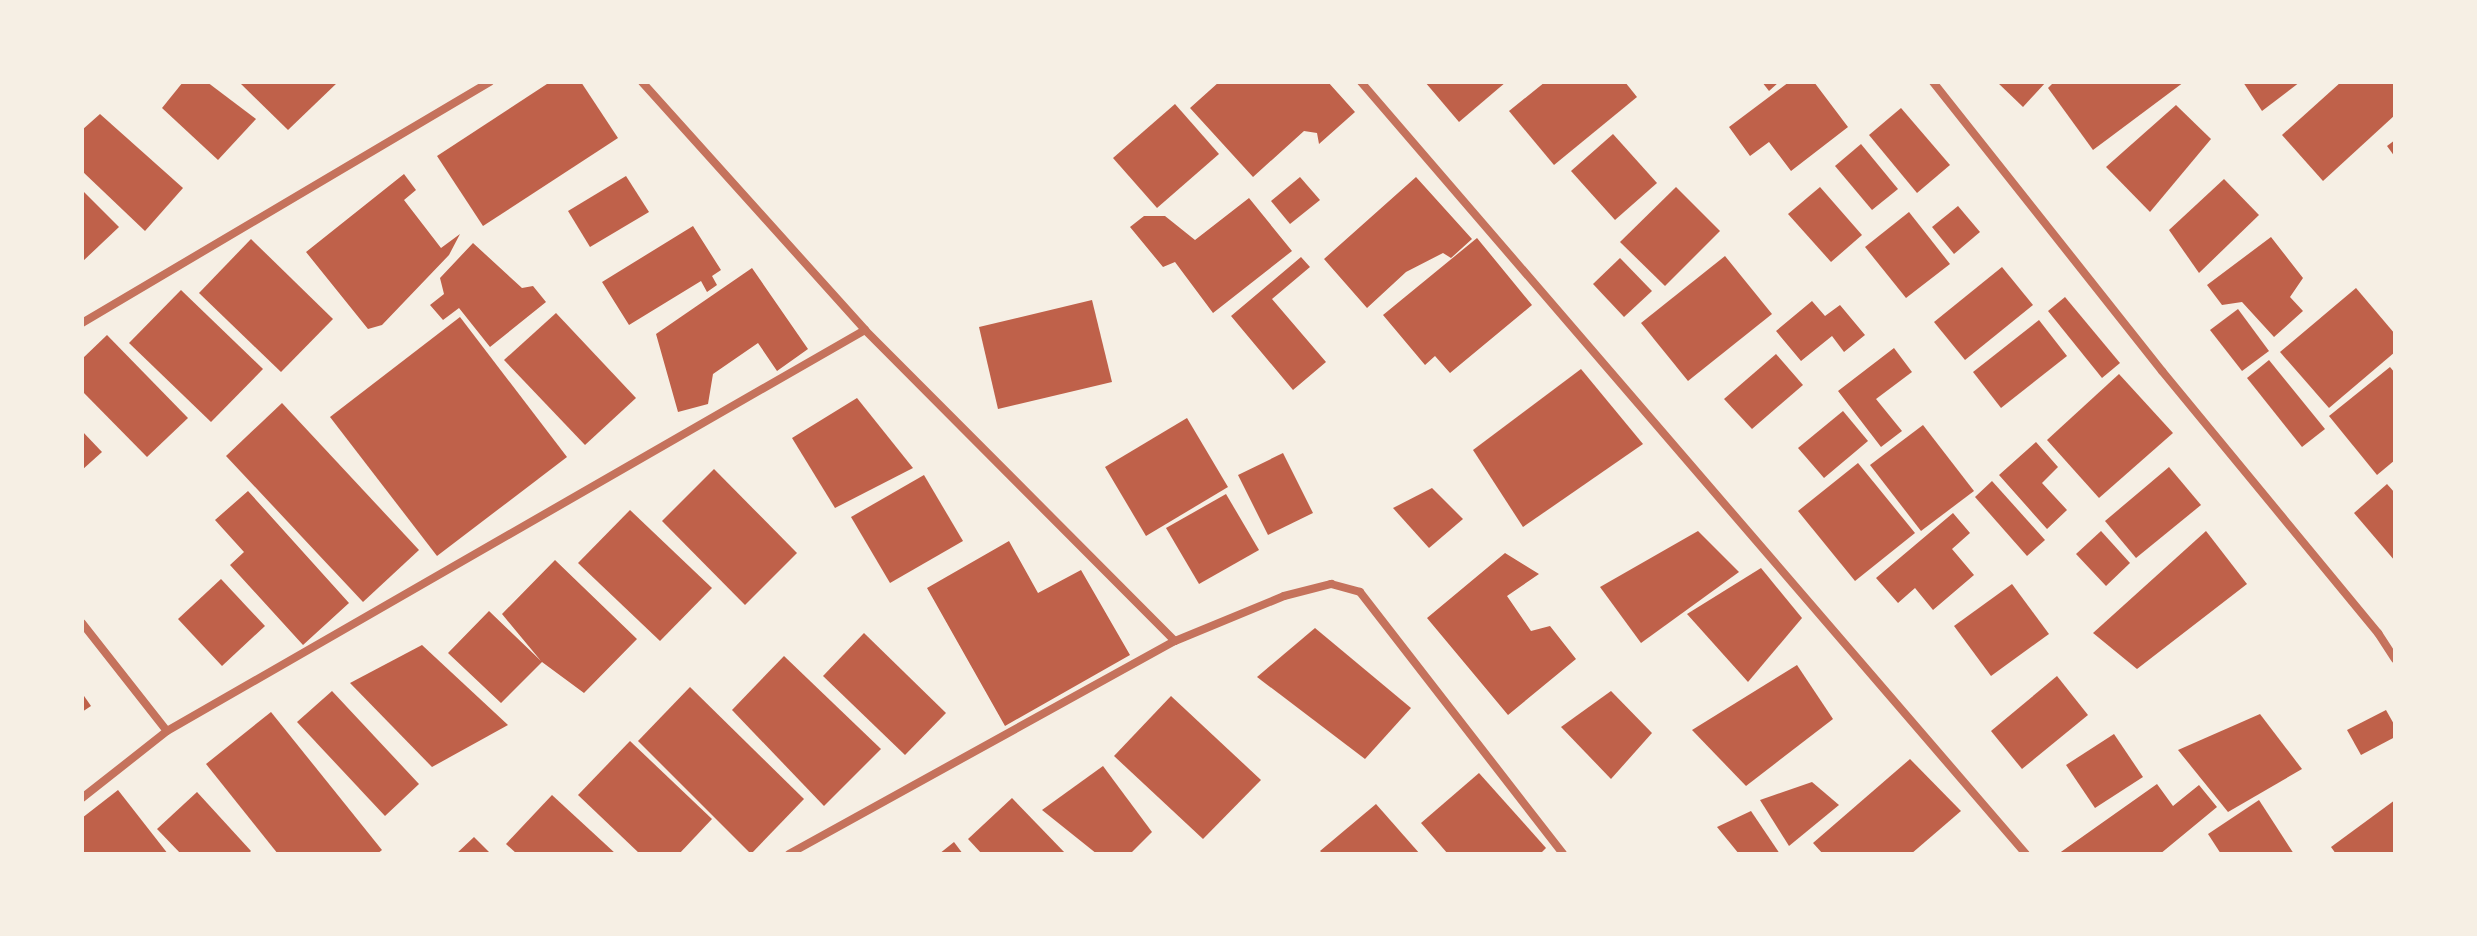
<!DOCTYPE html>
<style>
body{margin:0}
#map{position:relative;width:2477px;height:936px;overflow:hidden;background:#f6efe4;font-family:"Fira Sans",sans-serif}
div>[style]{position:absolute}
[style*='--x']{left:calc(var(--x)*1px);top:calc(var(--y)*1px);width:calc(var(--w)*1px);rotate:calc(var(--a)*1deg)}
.building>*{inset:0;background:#bf614a}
.minor>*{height:8px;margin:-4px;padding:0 4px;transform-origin:4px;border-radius:4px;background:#c5725c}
span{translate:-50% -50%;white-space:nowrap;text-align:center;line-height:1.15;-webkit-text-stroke:6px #f6efe4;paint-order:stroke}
.frame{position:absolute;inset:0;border:84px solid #f6efe4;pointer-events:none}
</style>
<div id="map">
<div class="building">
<div style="clip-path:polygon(183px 82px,207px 82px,256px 119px,218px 160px,162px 108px)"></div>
<div style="clip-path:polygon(239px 82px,338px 82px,288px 130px)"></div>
<div style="clip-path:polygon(550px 82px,581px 82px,618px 138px,483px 226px,437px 156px)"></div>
<div style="clip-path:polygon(1219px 82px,1328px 82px,1355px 112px,1319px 144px,1317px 133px,1304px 131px,1253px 177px,1190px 108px)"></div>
<div style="clip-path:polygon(1425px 82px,1506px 82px,1459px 122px)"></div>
<div style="clip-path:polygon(1545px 82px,1625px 82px,1637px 97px,1554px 165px,1509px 111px)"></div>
<div style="clip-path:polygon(1762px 82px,1779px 82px,1769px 91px)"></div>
<div style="clip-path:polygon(1789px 82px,1814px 82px,1848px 127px,1791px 171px,1769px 142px,1750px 156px,1729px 127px)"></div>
<div style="clip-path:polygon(1997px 82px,2046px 82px,2023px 107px)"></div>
<div style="clip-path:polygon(2054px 82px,2184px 82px,2093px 150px,2048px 88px)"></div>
<div style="clip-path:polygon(2243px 82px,2300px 82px,2262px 111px)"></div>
<div style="clip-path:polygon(2341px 82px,2395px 82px,2395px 115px,2323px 181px,2282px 135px)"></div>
<div style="clip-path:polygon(1175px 104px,1219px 154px,1157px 208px,1113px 158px)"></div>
<div style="clip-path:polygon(2176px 105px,2211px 139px,2150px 212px,2106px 167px)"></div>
<div style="clip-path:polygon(1901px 108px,1950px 165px,1917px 193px,1869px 135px)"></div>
<div style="clip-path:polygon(100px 114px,183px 188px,145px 231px,82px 171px,82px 130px)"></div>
<div style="clip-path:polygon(1613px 134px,1657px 183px,1615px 220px,1571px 171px)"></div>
<div style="clip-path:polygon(2395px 140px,2395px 157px,2387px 146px)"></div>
<div style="clip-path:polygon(1861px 144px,1898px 189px,1872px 210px,1835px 166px)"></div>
<div style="clip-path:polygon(404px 174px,416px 190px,404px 200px,441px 248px,460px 234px,449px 255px,382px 325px,368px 329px,306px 252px)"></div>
<div style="clip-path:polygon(626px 176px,649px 212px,590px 247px,568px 211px)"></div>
<div style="clip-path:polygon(1300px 177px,1320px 200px,1290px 224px,1271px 201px)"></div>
<div style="clip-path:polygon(1416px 177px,1472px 239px,1451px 258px,1443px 253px,1406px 272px,1367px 308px,1324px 259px)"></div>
<div style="clip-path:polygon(2224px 179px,2259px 215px,2199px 273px,2169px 230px)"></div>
<div style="clip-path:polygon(1676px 187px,1720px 231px,1665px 286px,1620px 242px)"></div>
<div style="clip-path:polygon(1820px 187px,1862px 235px,1831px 262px,1788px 214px)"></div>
<div style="clip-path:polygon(82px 190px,119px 227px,82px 262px)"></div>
<div style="clip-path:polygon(1249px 198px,1292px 251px,1213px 313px,1175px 262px,1163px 267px,1130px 227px,1144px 216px,1165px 216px,1195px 240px)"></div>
<div style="clip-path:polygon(1958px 206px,1980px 232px,1954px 254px,1932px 227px)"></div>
<div style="clip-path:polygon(1909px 212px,1950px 264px,1906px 298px,1865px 247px)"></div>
<div style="clip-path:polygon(693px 226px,721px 270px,712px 276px,717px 285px,707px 292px,701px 281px,629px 325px,602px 282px)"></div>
<div style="clip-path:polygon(2271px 237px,2303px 278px,2290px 297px,2303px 311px,2274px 337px,2242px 302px,2222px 305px,2207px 285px)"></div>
<div style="clip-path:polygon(1477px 238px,1532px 305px,1450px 373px,1435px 356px,1425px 365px,1383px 315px)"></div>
<div style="clip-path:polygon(251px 239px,333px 319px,281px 372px,199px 293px)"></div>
<div style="clip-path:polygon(473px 243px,522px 288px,533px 286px,546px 302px,490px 347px,459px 308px,443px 320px,430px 305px,444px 294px,440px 278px)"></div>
<div style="clip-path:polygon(1725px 256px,1772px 314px,1688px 381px,1641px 323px)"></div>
<div style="clip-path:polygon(1301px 257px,1310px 267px,1272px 299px,1326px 362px,1293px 390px,1231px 316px)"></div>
<div style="clip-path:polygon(1620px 258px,1652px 291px,1624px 317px,1593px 284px)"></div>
<div style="clip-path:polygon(2002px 267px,2033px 305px,1965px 360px,1934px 322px)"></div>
<div style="clip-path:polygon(752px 268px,808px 349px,777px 371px,758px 343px,713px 374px,708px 404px,678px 412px,656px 334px)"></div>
<div style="clip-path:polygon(2356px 288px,2395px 334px,2395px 352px,2329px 408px,2280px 352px)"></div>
<div style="clip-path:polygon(181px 290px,263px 369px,211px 422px,129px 343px)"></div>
<div style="clip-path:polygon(2065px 297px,2120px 363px,2102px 378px,2048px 311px)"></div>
<div style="clip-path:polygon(1092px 300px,1112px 382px,998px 409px,979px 327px)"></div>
<div style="clip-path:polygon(1812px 301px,1825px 316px,1840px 305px,1865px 335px,1844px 352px,1832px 336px,1801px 361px,1776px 331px)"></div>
<div style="clip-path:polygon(2238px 309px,2269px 351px,2242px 371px,2210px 330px)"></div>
<div style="clip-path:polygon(556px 313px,636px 398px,585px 445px,504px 360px)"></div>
<div style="clip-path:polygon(460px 317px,567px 457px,437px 556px,330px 417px)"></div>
<div style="clip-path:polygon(2039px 320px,2067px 356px,2001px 408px,1973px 372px)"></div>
<div style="clip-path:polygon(107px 335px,188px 418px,147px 457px,82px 391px,82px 359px)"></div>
<div style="clip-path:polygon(1894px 348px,1912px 372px,1876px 399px,1902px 431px,1881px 447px,1838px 391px)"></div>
<div style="clip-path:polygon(1776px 354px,1803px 385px,1752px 429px,1724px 399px)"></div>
<div style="clip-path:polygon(2269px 360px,2325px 429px,2302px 447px,2247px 378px)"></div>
<div style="clip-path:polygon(2390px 367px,2395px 373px,2395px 460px,2377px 475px,2329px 416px)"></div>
<div style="clip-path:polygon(1581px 369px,1643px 444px,1523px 527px,1473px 450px)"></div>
<div style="clip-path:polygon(2119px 374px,2173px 433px,2099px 498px,2047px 440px)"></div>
<div style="clip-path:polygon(857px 398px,913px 468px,835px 508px,792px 438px)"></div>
<div style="clip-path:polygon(282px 403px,419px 550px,363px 602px,226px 456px)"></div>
<div style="clip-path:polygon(1843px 411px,1868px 441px,1824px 478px,1798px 448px)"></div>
<div style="clip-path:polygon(1187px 418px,1228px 487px,1146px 536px,1105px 467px)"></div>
<div style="clip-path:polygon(1923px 425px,1974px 491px,1921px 531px,1870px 465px)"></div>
<div style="clip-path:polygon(82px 431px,102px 452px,82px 470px)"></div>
<div style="clip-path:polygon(2036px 442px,2058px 467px,2042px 483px,2067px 510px,2047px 529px,1999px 475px)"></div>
<div style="clip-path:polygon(1283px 453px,1313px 513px,1268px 535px,1238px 475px)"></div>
<div style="clip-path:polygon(1858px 463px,1915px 533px,1855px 581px,1798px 511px)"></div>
<div style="clip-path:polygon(2169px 467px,2201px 505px,2136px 558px,2105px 521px)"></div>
<div style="clip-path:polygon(714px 469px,797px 553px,745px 605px,662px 521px)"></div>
<div style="clip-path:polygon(924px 475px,963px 541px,890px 583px,851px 517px)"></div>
<div style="clip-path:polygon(1992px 481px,2045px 540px,2027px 556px,1975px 497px)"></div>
<div style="clip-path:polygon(2387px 484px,2395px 493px,2395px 561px,2354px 513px)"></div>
<div style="clip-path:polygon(1432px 488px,1463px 519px,1429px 548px,1393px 508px)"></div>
<div style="clip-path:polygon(248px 491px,349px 603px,303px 645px,230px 565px,244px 552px,215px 520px)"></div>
<div style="clip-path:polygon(1226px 494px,1259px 550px,1199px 584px,1166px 528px)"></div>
<div style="clip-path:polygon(630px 510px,712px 588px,660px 641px,578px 563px)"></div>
<div style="clip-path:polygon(1953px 513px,1970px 533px,1952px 549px,1974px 575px,1933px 610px,1915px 588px,1898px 603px,1876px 578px)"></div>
<div style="clip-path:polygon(1698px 531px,1739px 572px,1641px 643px,1600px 587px)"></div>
<div style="clip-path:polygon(2101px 531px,2130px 563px,2106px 586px,2076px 554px)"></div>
<div style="clip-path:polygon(2206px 531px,2247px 584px,2137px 669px,2093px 633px)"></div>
<div style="clip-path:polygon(1009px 541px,1038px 593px,1081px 570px,1130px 655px,1005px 726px,927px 588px)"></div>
<div style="clip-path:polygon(1505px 553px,1539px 574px,1507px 596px,1531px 631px,1550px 626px,1576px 659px,1508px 715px,1427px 618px)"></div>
<div style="clip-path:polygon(555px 560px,637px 639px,584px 693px,542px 662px,501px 703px,448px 653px,489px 611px,541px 661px,502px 614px)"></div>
<div style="clip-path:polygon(1761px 568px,1802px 618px,1748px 682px,1687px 614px)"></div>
<div style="clip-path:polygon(221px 579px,265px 626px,222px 666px,178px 619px)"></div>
<div style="clip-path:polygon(2012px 584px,2049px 634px,1991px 676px,1954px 626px)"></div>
<div style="clip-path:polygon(1315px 628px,1411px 708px,1365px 759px,1257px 677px)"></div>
<div style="clip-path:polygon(864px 633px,946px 713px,905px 755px,823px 676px)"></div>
<div style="clip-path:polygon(422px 645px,508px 725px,432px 767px,350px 683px)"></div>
<div style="clip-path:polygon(784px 656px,881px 749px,824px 806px,732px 710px)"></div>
<div style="clip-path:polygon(1797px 665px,1833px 719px,1746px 786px,1692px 730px)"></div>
<div style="clip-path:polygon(2057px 676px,2088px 715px,2022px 769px,1991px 731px)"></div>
<div style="clip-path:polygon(690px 687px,804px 799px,751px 854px,638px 741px)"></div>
<div style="clip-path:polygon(332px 691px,419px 784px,385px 816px,297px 722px)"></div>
<div style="clip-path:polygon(1611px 691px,1652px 733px,1611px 779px,1561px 727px)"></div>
<div style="clip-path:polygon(82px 693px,91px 706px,82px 712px)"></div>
<div style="clip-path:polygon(1171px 696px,1261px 780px,1203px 839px,1114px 756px)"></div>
<div style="clip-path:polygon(2386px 710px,2395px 726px,2395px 737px,2361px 755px,2347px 730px)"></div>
<div style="clip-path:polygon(271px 712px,382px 850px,377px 854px,278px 854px,206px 764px)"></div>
<div style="clip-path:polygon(2260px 714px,2302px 769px,2228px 812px,2178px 750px)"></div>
<div style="clip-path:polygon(2114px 734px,2143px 777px,2095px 808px,2066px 765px)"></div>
<div style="clip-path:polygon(630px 741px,712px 819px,679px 854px,640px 854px,578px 795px)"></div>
<div style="clip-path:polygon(1910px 759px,1961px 811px,1911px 854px,1823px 854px,1813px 843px)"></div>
<div style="clip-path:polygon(1103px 766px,1152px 832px,1130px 854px,1097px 854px,1042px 810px)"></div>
<div style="clip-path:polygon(1479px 773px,1546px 848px,1540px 854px,1448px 854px,1421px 823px)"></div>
<div style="clip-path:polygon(1812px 782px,1839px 805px,1789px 846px,1760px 800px)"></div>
<div style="clip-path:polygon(2157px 784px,2173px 806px,2199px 785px,2217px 807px,2160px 854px,2058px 854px)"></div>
<div style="clip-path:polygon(118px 790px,168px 854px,82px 854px,82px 818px)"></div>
<div style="clip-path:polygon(197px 792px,251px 851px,248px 854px,181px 854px,157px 829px)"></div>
<div style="clip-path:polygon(552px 795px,616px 854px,517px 854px,506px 844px)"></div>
<div style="clip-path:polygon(1012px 798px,1066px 854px,982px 854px,968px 839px)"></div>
<div style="clip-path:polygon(2259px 800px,2294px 854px,2221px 854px,2208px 834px)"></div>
<div style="clip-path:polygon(2395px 800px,2395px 854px,2336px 854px,2331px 847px)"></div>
<div style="clip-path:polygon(1376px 804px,1420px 854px,1323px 854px,1320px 851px)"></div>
<div style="clip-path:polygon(1751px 811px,1780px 854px,1739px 854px,1717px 827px)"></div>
<div style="clip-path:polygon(474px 837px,491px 854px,456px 854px)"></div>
<div style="clip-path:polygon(954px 842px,963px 854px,939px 854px)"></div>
</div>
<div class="minor">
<div style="--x:642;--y:82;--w:334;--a:48"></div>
<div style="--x:865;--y:330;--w:439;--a:45.1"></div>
<div style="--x:1361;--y:82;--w:1019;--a:49.26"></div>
<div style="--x:1933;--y:82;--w:369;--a:51.6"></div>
<div style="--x:2162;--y:371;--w:340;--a:50.5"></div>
<div style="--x:2378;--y:633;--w:31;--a:57"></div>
<div style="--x:82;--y:323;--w:474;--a:-30.6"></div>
<div style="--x:82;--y:623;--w:137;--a:51.8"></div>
<div style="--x:82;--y:798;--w:108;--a:-38.2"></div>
<div style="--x:167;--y:731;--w:805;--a:-29.88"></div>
<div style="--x:789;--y:854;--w:441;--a:-28.9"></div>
<div style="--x:1175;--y:641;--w:118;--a:-22.4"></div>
<div style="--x:1284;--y:596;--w:49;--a:-14.3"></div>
<div style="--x:1331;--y:584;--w:30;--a:15"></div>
<div style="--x:1360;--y:592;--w:331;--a:52.2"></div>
</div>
<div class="frame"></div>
</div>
